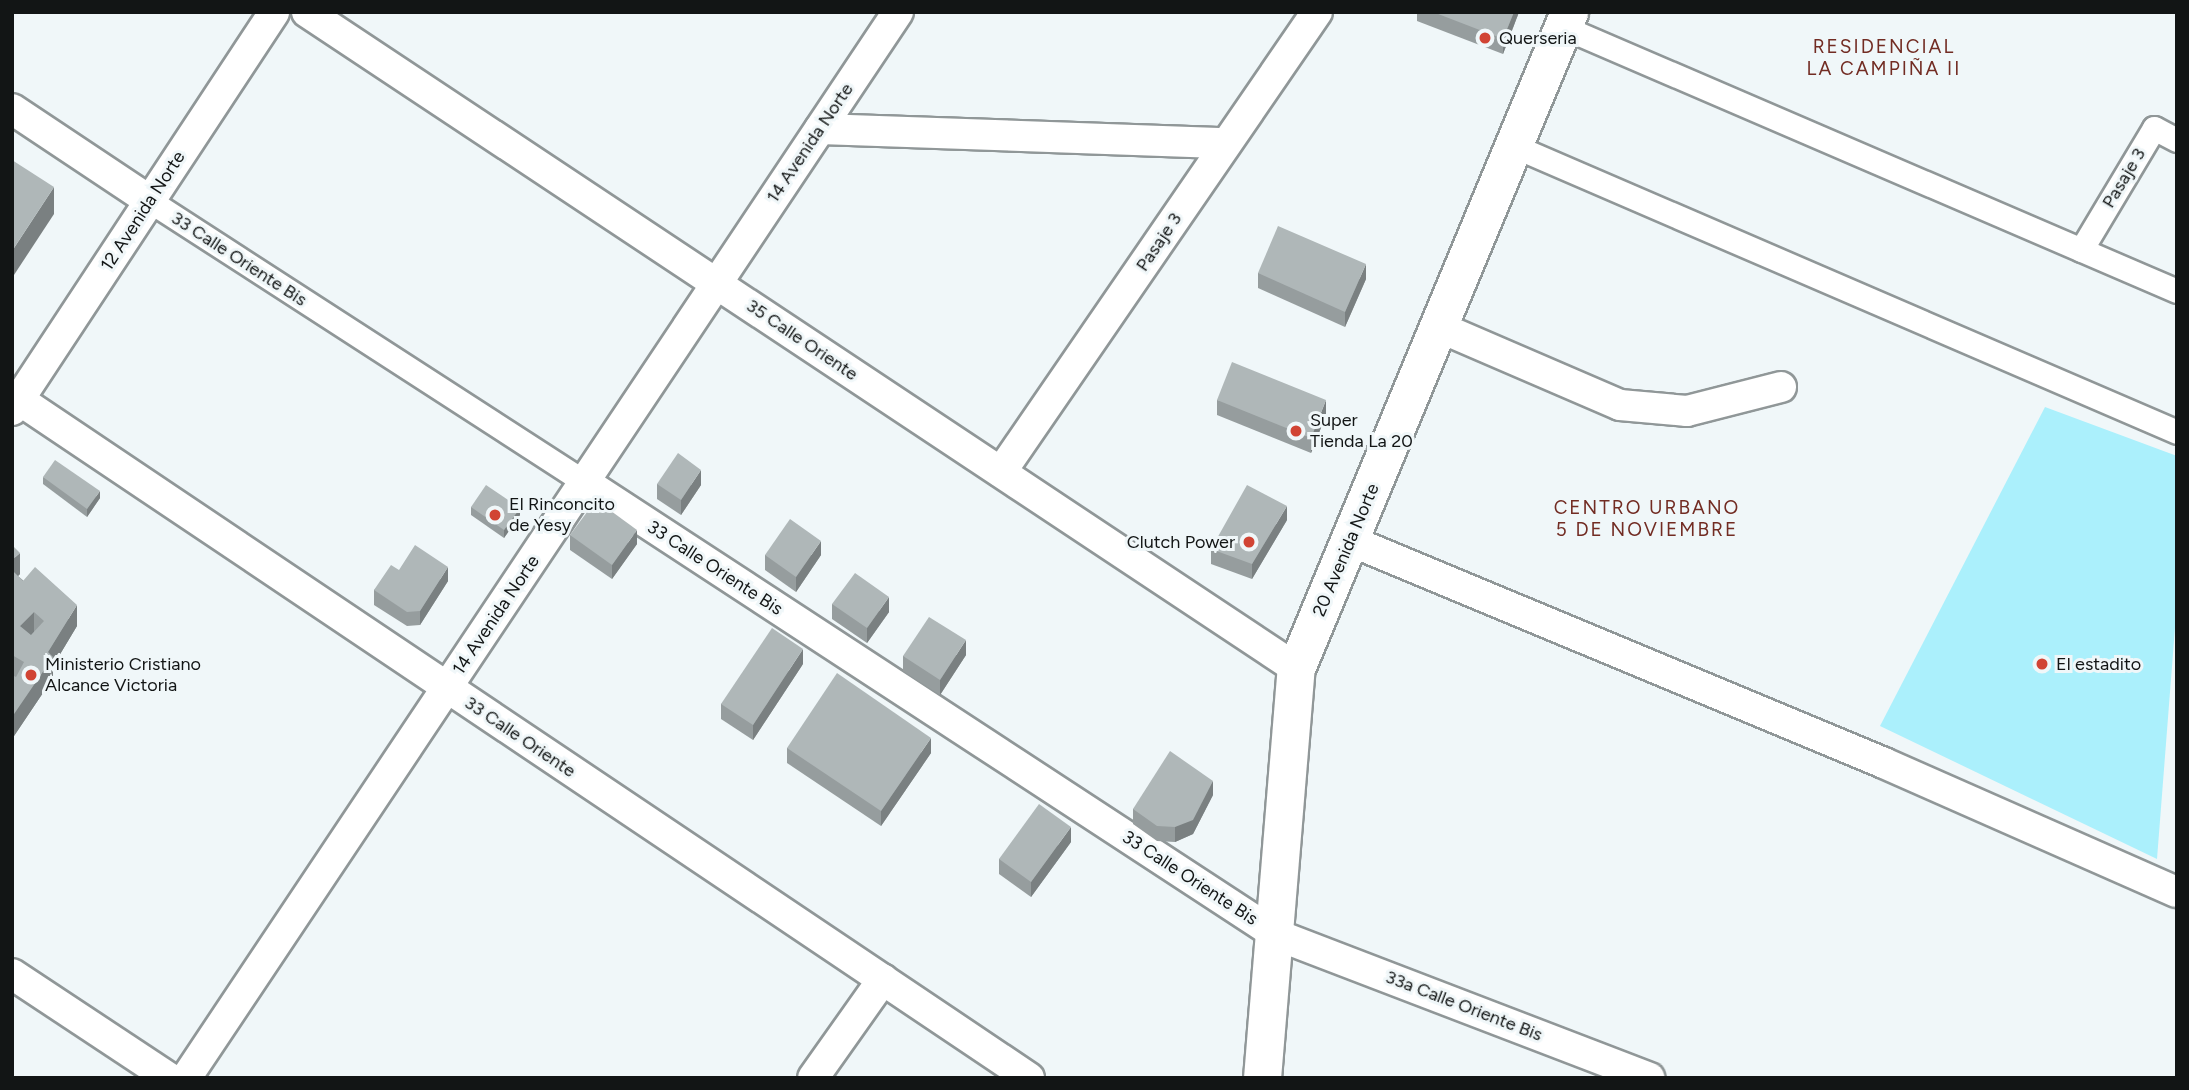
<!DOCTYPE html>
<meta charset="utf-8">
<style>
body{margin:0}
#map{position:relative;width:2189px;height:1090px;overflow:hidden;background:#f0f7f9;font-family:Figtree,sans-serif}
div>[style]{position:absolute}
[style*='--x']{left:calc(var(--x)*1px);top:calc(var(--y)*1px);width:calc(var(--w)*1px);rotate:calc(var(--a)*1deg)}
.green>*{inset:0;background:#abf0fc}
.roads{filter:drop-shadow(2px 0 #909798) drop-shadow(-2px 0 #909798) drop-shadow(0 2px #909798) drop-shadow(0 -2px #909798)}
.pedestrian>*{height:23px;margin:-11.5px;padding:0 11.5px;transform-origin:11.5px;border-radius:11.5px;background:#fff}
.minor>*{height:30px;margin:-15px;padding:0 15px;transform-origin:15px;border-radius:15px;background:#fff}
.tertiary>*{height:37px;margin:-18.5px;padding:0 18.5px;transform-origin:18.5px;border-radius:18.5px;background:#fff}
.wall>*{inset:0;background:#969d9e}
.shaded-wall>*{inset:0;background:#7a8081}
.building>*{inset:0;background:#afb7b8}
.dots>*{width:19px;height:19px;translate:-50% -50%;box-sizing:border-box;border:4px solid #f0f7f9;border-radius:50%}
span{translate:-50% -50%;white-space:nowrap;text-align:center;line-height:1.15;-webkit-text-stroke:6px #f0f7f9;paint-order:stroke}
.poi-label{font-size:18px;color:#121515}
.left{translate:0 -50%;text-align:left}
.right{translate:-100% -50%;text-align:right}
.street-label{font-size:18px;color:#121515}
.neighbourhood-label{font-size:19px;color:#722c23;letter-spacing:2px}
.frame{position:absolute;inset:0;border:14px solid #121515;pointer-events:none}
</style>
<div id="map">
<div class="green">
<div style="clip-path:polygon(2045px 407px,2177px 456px,2177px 602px,2157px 859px,1880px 726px)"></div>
</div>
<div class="roads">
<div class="pedestrian">
<div style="--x:1563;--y:27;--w:668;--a:23.27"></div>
<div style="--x:1514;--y:146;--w:722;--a:23.33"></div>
<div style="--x:150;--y:201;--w:519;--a:32.89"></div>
<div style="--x:2081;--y:250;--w:142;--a:-59.1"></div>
<div style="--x:2154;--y:128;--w:26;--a:28"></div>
</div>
<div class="minor">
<div style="--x:307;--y:12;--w:1187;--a:33.56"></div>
<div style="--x:12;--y:109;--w:166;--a:33.7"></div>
<div style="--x:820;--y:129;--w:406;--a:2"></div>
<div style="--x:1439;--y:327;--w:197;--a:23.3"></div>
<div style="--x:1620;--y:405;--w:67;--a:5.1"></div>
<div style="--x:1687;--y:411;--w:97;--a:-14.3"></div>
<div style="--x:12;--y:395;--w:1225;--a:33.88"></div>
<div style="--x:12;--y:410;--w:476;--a:-56.6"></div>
<div style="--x:1001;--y:472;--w:558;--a:-55.51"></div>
<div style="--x:586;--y:483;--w:826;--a:33.19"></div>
<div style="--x:1277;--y:935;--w:399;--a:21"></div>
<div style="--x:1351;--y:541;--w:577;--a:22.61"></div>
<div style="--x:1884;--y:763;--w:320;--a:23.8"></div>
<div style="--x:12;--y:974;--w:188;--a:33.5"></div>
<div style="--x:186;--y:1078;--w:1282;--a:-56.26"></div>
<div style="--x:813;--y:1078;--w:121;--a:-54.7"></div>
</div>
<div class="tertiary">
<div style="--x:1262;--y:1078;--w:411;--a:-85.3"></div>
<div style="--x:1296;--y:668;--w:711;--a:-67.4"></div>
</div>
</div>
<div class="wall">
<div style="clip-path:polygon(1417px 12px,1519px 12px,1503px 54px,1417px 21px)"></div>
<div style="clip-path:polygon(1258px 273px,1366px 279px,1345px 327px,1258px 288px)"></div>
<div style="clip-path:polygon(1217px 400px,1326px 415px,1311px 453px,1217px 415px)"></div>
<div style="clip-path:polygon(43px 477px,100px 498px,87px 517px,43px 484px)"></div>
<div style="clip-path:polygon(657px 484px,701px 485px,681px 515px,657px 499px)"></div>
<div style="clip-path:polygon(471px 507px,520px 515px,504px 538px,471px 515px)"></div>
<div style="clip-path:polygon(1287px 520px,1252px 579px,1211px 564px,1211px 549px)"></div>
<div style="clip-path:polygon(570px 535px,637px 544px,612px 579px,570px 550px)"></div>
<div style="clip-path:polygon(12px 545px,20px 574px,18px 576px,77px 626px,53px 666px,53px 678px,12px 739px)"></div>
<div style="clip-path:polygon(765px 555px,821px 555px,796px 592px,765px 570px)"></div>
<div style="clip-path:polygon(399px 570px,448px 581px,420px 625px,407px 626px,374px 605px,374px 590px)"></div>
<div style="clip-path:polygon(832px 604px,889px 612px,867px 643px,832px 619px)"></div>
<div style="clip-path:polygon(966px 655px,940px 695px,903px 671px,903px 656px)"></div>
<div style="clip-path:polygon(803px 664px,753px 740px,721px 719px,721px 704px)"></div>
<div style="clip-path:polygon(787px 748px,931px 753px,881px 826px,787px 763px)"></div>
<div style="clip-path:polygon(1213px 795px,1193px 834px,1175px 842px,1157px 841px,1133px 824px,1133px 809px)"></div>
<div style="clip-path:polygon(1071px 842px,1031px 897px,999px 874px,999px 859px)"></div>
</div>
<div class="shaded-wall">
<div style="clip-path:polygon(1514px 12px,1519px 12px,1503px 54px,1503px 39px)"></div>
<div style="clip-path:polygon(54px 187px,54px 214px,12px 278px,12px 251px)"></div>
<div style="clip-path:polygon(1366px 264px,1366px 279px,1345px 327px,1345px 312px)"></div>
<div style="clip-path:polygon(1326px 400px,1326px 415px,1311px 453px,1311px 438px)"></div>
<div style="clip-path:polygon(701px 470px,701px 485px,681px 515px,681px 500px)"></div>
<div style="clip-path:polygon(100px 491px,100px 498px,87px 517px,87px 509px)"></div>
<div style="clip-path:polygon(1287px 506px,1287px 520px,1252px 579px,1252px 564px)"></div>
<div style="clip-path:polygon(520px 508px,520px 515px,504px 538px,504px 530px)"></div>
<div style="clip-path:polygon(637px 530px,637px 544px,612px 579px,612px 565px)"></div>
<div style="clip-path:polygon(821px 541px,821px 555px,796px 592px,796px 577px)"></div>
<div style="clip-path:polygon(20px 553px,20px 574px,12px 582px,12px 560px)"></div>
<div style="clip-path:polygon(448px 567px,448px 581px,420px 625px,420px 611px)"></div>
<div style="clip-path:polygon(889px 597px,889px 612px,867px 643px,867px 628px)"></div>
<div style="clip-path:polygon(77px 605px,77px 626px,53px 666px,53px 678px,12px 739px,12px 717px,48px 652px)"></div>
<div style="clip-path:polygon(34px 612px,34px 634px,20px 647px,20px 626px)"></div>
<div style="clip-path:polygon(966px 640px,966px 655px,940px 695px,940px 680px)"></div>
<div style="clip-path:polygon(803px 649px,803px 664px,753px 740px,753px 725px)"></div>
<div style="clip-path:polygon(931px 738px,931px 753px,881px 826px,881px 811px)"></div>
<div style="clip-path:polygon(1213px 781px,1213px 795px,1193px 834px,1175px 842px,1175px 827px)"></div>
<div style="clip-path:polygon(1071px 827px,1071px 842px,1031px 897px,1031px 882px)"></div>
</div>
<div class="building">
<div style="clip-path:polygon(1433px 12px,1514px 12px,1503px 39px)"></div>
<div style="clip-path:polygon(12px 160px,54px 187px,12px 251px)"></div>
<div style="clip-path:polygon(1278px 226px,1366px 264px,1345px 312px,1258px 273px)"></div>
<div style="clip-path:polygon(1232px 362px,1326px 400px,1311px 438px,1217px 400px)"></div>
<div style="clip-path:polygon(678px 453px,701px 470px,681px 500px,657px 484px)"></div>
<div style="clip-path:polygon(55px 460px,100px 491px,87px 509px,43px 477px)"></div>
<div style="clip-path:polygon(486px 485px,520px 508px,504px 530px,471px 507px)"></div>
<div style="clip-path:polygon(1247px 485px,1287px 506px,1252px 564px,1211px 549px)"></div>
<div style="clip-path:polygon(596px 500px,637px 530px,612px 565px,570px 535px)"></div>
<div style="clip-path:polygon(790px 519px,821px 541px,796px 577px,765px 555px)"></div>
<div style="clip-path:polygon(12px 545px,20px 553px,12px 560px)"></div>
<div style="clip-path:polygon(415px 545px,448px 567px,420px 611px,407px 612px,374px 590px,391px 565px,399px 570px)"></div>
<div style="clip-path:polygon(evenodd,35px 567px,77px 605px,48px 652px,53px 657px,12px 717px,12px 675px,16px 677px,24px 662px,12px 655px,12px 570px,23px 581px,35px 567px,34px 612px,44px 621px,31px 635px,20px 626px,34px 612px)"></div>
<div style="clip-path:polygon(855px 573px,889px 597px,867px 628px,832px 604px)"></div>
<div style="clip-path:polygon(929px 617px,966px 640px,940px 680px,903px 656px)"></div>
<div style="clip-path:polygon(772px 628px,803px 649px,753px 725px,721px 704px)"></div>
<div style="clip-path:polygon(837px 673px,931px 738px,881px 811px,787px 748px)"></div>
<div style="clip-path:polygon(1170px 751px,1213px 781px,1193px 820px,1175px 827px,1157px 826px,1133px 809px)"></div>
<div style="clip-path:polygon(1039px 804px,1071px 827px,1031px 882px,999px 859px)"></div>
</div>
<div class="dots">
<div style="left:1485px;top:38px;background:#d14434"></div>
<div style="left:1296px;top:431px;background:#d14434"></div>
<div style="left:495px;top:515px;background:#d14434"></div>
<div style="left:1249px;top:542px;background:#d14434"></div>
<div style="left:2042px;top:664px;background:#d14434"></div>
<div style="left:31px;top:675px;background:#d14434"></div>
</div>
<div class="poi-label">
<span class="left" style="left:1499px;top:38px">Querseria</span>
<span class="left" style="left:1310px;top:431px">Super<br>Tienda La 20</span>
<span class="left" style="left:509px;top:515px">El Rinconcito<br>de Yesy</span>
<span class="right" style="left:1235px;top:542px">Clutch Power</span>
<span class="left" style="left:2056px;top:664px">El estadito</span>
<span class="left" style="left:45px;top:675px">Ministerio Cristiano<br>Alcance Victoria</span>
</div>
<div class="street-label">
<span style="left:810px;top:143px;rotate:-56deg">14 Avenida Norte</span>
<span style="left:2124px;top:178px;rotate:-59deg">Pasaje 3</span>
<span style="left:143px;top:211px;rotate:-57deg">12 Avenida Norte</span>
<span style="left:1159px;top:242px;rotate:-56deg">Pasaje 3</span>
<span style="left:239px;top:259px;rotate:33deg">33 Calle Oriente Bis</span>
<span style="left:802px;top:340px;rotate:34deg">35 Calle Oriente</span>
<span style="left:1346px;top:550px;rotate:-67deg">20 Avenida Norte</span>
<span style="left:715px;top:568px;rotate:33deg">33 Calle Oriente Bis</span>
<span style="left:496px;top:615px;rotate:-56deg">14 Avenida Norte</span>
<span style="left:520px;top:737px;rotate:34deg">33 Calle Oriente</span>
<span style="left:1190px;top:878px;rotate:33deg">33 Calle Oriente Bis</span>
<span style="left:1464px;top:1006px;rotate:21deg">33a Calle Oriente Bis</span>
</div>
<div class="neighbourhood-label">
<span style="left:1884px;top:58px">RESIDENCIAL<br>LA CAMPIÑA II</span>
<span style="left:1647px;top:519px">CENTRO URBANO<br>5 DE NOVIEMBRE</span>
</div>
<div class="frame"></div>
</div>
